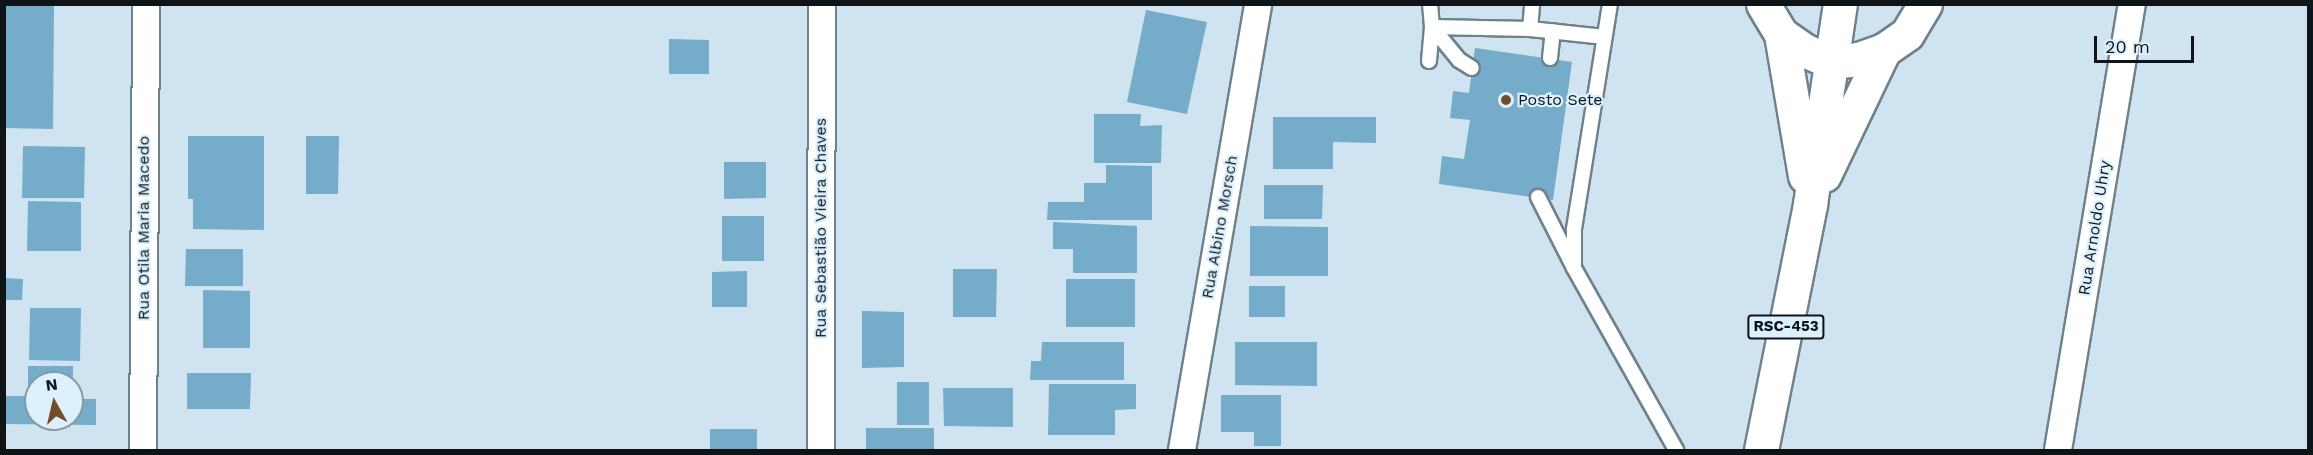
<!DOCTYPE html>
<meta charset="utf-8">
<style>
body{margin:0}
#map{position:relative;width:2313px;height:455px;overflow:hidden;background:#cfe4f0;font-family:"Work Sans",sans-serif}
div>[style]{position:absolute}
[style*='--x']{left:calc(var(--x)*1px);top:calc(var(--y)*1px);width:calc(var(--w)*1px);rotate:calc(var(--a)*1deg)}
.building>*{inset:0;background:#74acca}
.roads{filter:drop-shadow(2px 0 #6f828c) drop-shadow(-2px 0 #6f828c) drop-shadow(0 2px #6f828c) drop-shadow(0 -2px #6f828c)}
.lane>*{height:14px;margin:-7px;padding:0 7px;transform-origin:7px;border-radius:7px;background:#fff}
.street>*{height:26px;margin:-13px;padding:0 13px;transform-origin:13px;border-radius:13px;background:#fff}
.secondary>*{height:33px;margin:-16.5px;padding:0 16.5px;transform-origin:16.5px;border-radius:16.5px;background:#fff}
.highway>*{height:33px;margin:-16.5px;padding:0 16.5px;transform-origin:16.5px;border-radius:16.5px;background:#fff}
.dots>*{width:16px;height:16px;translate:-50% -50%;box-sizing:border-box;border:3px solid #dcf1fd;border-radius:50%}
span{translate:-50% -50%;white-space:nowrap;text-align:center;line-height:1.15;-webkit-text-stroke:4.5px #dcf1fd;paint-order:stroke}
.shield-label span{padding:2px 4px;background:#dcf1fd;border:2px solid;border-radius:4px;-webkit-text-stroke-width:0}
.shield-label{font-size:15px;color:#0e1519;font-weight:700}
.poi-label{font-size:16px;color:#0e1519}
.left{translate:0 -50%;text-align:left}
.street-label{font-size:16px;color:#0e1519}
.frame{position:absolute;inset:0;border:6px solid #0e1519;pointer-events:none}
.north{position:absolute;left:24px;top:371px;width:60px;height:60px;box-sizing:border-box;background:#dcf1fd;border:2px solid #8a99a2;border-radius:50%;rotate:352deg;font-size:16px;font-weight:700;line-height:24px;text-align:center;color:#0e1519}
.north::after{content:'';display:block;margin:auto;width:21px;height:27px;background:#724e28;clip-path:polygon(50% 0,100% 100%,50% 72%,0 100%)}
.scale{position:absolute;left:2094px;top:36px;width:100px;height:27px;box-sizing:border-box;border:3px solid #0e1519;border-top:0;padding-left:8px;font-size:18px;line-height:21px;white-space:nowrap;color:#0e1519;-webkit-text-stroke:4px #dcf1fd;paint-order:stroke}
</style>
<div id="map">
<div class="building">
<div style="clip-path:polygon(4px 4px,54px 4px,53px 129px,4px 128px)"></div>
<div style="clip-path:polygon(1146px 10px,1207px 22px,1187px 114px,1127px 102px)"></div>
<div style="clip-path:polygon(669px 39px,709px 40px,709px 74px,669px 74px)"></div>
<div style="clip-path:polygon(1475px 48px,1572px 62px,1553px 200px,1439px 184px,1442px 156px,1464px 159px,1470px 120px,1450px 118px,1453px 91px,1469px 93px)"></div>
<div style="clip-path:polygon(1094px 114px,1141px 114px,1140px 126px,1162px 125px,1161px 163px,1094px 163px)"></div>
<div style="clip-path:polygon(1273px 117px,1376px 117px,1376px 143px,1333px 142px,1333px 169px,1273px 169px)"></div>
<div style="clip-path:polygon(188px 136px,264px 136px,264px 230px,193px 229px,193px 199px,188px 199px)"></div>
<div style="clip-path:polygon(306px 136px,339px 136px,338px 194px,306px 194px)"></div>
<div style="clip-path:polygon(23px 146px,85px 147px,84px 198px,22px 198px)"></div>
<div style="clip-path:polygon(724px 162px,766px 162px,766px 198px,724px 199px)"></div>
<div style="clip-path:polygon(1106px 165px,1152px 166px,1152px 220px,1047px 220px,1048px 202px,1084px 202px,1084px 183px,1106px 183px)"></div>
<div style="clip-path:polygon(1264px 185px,1323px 185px,1322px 219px,1264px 219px)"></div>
<div style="clip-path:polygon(28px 201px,81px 202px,81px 251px,27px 251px)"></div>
<div style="clip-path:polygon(722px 216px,764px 216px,764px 261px,722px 261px)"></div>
<div style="clip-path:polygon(1053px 222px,1137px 226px,1137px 273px,1073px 273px,1073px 249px,1053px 249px)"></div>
<div style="clip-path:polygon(1250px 226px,1328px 227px,1328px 276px,1250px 276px)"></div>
<div style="clip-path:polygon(186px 249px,243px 249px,243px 286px,185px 286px)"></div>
<div style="clip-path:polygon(953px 269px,997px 269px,996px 317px,953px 317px)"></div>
<div style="clip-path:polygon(747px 271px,747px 307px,712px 307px,712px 272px)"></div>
<div style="clip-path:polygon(4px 278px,23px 279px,22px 300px,4px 300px)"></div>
<div style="clip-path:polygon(1066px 279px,1135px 279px,1135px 327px,1066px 327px)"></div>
<div style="clip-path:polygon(1249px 286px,1285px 286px,1285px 317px,1249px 317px)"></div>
<div style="clip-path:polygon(203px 290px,250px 291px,250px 348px,203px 348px)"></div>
<div style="clip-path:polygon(30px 308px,81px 308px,80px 361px,29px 360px)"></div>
<div style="clip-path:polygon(862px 311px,904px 312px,904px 367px,862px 368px)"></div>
<div style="clip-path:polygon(1042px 342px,1124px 342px,1124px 380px,1030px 380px,1031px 361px,1041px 361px)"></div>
<div style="clip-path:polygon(1235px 342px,1317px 342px,1317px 386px,1235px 385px)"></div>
<div style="clip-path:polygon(28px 366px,73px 366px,73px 383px,36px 383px,36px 419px,72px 419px,72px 399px,96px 399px,96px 425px,4px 424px,4px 396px,28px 396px)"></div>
<div style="clip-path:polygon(187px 373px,251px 373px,250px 409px,187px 409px)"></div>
<div style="clip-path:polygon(897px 382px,929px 382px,929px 425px,897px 425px)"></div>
<div style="clip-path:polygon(1049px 384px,1136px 384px,1136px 409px,1115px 410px,1115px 435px,1048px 435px)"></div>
<div style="clip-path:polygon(943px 388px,1013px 388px,1013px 427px,944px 426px)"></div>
<div style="clip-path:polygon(1221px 395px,1281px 395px,1281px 446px,1254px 446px,1254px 432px,1221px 432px)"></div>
<div style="clip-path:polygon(866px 428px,934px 428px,934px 450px,866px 450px)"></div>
<div style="clip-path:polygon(710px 429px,757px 429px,757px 450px,710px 450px)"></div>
</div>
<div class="roads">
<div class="lane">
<div style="--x:1430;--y:4;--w:23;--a:85"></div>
<div style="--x:1432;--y:27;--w:98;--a:1.2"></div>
<div style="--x:1530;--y:29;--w:75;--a:6.1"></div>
<div style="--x:1610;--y:4;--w:229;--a:99.1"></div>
<div style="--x:1574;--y:230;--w:38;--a:90"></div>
<div style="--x:1574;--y:268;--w:209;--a:60.7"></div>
<div style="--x:1530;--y:29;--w:25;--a:-85"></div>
<div style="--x:1550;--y:58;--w:27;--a:-84"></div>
<div style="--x:1429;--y:61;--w:34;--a:-85"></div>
<div style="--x:1432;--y:27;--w:43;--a:50.7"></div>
<div style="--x:1459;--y:60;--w:15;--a:32"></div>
<div style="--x:1538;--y:197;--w:75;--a:63.1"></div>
</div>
<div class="street">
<div style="--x:143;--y:450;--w:446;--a:-89.6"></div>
<div style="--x:821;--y:450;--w:446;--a:-89.9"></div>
<div style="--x:1182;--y:450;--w:452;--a:-80.3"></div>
<div style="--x:2058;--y:450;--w:452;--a:-80.6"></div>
</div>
<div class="secondary">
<div style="--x:1763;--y:4;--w:35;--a:59"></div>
<div style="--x:1781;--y:34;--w:28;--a:35"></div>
<div style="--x:1804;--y:50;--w:30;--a:24"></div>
<div style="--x:1831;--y:62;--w:27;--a:-6"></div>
<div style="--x:1858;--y:59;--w:28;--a:-19"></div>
<div style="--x:1884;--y:50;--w:28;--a:-35"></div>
<div style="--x:1907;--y:34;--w:35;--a:-59"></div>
</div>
<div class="highway">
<div style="--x:1781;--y:34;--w:144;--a:80.4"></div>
<div style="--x:1824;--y:175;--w:139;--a:-64.4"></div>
<div style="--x:1761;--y:450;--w:251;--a:-78.7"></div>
<div style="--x:1810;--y:204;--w:202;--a:-81.5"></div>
</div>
</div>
<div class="dots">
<div style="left:1506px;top:100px;background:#724e28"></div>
</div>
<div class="shield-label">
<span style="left:1786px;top:327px">RSC-453</span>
</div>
<div class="poi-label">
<span class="left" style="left:1518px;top:100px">Posto Sete</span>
</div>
<div class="street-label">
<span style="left:1220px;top:227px;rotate:-80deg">Rua Albino Morsch</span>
<span style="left:144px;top:228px;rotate:-90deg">Rua Otila Maria Macedo</span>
<span style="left:821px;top:228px;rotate:-90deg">Rua Sebastião Vieira Chaves</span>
<span style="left:2095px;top:228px;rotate:-81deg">Rua Arnoldo Uhry</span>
</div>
<div class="frame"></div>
<div class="north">N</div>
<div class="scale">20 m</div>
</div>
